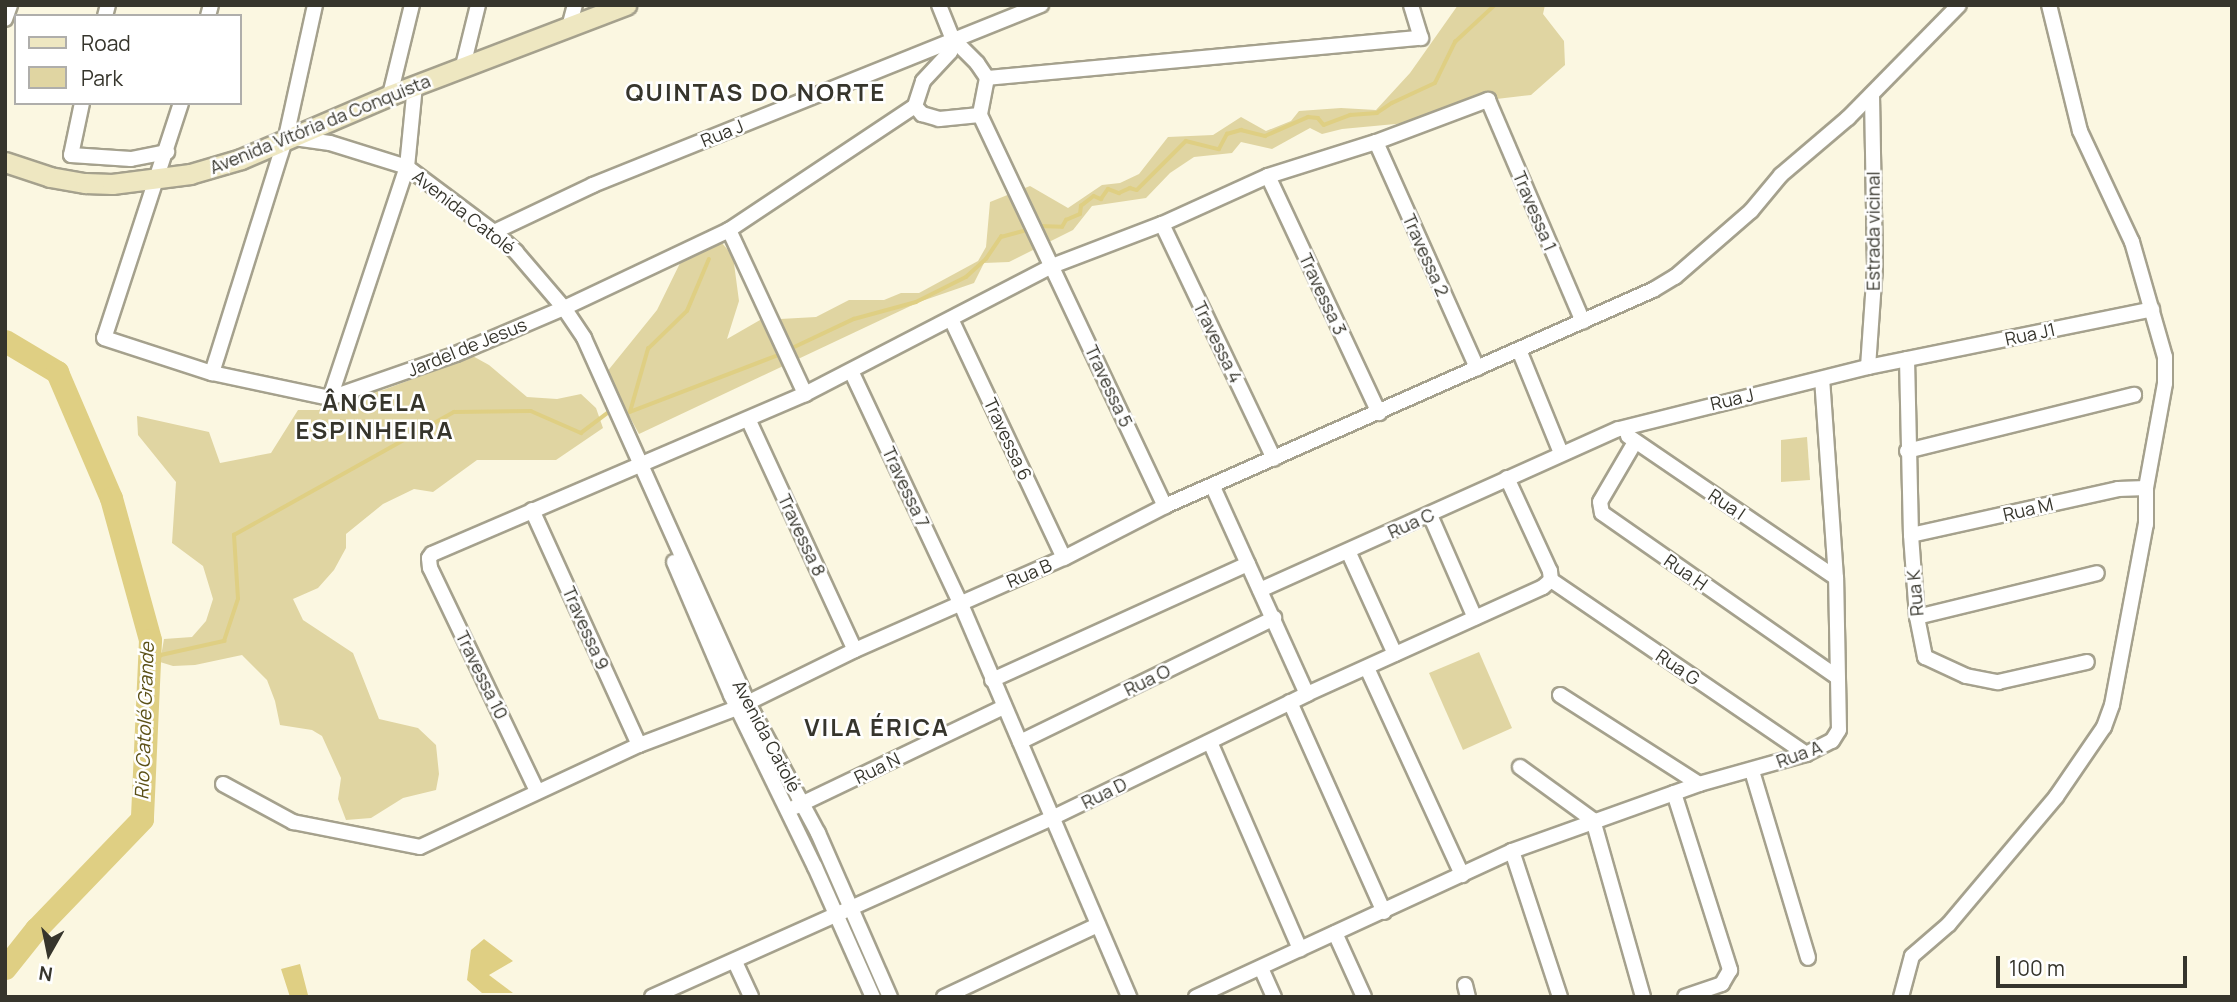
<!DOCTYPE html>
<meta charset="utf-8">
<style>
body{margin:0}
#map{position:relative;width:2237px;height:1002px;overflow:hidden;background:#fbf7e1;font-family:Manrope,sans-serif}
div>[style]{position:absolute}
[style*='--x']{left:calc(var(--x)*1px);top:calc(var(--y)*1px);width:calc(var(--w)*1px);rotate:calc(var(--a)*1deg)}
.green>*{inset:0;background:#e0d5a2}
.water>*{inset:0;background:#dfcf83}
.stream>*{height:3.5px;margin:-1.75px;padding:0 1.75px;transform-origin:1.75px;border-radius:1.75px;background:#dfcf83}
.river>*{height:23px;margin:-11.5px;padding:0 11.5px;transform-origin:11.5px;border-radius:11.5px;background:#dfcf83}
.roads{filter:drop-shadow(2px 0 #a5a18d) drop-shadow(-2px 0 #a5a18d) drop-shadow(0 2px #a5a18d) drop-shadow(0 -2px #a5a18d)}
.minor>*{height:14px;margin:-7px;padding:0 7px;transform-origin:7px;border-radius:7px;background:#fff}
.secondary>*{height:19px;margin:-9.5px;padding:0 9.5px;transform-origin:9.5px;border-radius:9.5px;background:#eee7c1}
span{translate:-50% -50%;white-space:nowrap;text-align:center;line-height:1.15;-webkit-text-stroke:5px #fff;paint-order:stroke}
.street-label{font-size:18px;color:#36352c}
.water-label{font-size:19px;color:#5c5117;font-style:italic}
.district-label{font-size:24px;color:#36352c;font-weight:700;letter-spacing:2px}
.frame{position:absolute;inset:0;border:7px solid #36352c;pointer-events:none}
.legend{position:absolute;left:14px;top:14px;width:228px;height:91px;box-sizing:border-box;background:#fff;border:2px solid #afaeab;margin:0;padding:9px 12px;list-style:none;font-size:21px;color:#36352c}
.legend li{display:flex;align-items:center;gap:14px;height:35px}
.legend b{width:35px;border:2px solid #afaeab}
.north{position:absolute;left:14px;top:918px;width:70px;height:70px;-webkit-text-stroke:5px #fff;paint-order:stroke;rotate:189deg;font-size:19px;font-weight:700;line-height:28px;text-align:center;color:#36352c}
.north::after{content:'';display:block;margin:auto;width:24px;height:32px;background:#36352c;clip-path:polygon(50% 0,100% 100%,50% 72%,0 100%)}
.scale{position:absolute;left:1996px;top:956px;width:191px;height:32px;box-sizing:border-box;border:4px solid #36352c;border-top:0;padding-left:9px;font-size:21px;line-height:24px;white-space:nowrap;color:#36352c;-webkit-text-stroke:5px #fff;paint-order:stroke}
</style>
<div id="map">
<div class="green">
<div style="clip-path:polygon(1458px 5px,1545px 5px,1543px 14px,1564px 41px,1565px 65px,1531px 95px,1488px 100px,1406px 123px,1342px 129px,1322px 134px,1310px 128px,1272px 149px,1241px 142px,1232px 153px,1194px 157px,1170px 173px,1146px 198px,1092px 206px,1073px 230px,1009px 262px,984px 263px,974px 283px,919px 302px,639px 434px,606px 373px,657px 310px,684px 255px,716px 236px,733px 256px,739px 301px,727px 339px,760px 320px,816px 317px,849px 300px,884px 300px,901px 293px,919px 293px,978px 261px,986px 247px,990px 202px,1030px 186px,1068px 208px,1102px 185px,1120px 183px,1139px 174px,1168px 137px,1213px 135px,1241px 117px,1266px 131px,1291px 121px,1299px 111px,1341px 108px,1376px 110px,1410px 73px)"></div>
<div style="clip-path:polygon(469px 354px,489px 365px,527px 397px,557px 399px,581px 394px,596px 408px,603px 428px,556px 460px,477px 460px,433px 492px,414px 489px,383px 504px,346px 534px,346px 548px,334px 570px,318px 588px,293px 599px,303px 620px,353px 653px,379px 719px,418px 728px,436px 745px,439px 774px,436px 790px,403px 798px,371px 818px,346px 820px,338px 799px,341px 778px,322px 736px,312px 730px,280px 725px,275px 701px,267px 680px,242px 655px,195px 665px,173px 666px,160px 662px,164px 639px,192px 637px,206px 621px,213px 599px,203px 566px,172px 543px,176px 482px,138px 435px,137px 416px,209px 432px,220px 463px,271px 453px,298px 410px,319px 410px,330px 398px,383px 390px,459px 362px)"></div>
<div style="clip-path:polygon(1807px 437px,1810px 480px,1781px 482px,1781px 440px)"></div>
<div style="clip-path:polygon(1479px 652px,1512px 728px,1463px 750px,1429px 673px)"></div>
</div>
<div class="water">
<div style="clip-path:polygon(484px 939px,513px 961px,489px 975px,513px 993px,482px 993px,467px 980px,471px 950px)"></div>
<div style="clip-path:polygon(300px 964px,308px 995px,312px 997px,290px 997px,281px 969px)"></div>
</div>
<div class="stream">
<div style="--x:1039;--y:226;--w:23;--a:2"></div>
<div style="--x:1062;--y:227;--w:8;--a:-60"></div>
<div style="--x:1066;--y:220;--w:15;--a:-23"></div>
<div style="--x:1080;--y:214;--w:8;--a:-83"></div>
<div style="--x:1081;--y:206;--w:16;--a:-38"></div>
<div style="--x:1094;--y:196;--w:8;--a:23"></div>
<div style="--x:1101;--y:199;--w:12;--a:-55"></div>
<div style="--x:1108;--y:189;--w:12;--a:20"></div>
<div style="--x:1119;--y:193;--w:12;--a:-24"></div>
<div style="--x:1130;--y:188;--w:7;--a:16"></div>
<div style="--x:1137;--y:190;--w:69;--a:-45"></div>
<div style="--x:1186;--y:141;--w:34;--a:14"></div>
<div style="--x:1219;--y:149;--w:17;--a:-62"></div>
<div style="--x:1227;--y:134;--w:15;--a:-16"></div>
<div style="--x:1241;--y:130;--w:25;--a:14"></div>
<div style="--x:1265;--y:136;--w:47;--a:-23.8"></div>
<div style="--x:1308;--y:117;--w:10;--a:6"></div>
<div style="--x:1318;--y:118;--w:9;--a:49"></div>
<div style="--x:1324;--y:125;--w:28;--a:-21"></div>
<div style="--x:1350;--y:115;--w:27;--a:-4"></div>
<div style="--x:1377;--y:113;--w:18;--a:-34"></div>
<div style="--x:1392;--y:103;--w:47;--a:-24.9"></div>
<div style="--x:1435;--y:83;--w:46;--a:-64"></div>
<div style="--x:1455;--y:42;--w:54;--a:-42.8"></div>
<div style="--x:788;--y:350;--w:73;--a:-25.2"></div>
<div style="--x:854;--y:319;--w:64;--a:-15.3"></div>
<div style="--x:916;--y:302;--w:56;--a:-26.6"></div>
<div style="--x:966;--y:277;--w:27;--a:-42"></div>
<div style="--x:986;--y:259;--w:27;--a:-56"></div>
<div style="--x:1001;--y:237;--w:28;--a:-15"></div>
<div style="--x:630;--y:412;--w:162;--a:-21"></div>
<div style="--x:630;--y:412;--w:66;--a:-74.1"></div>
<div style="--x:648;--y:349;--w:54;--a:-44.3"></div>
<div style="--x:687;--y:311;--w:56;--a:-67.1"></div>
<div style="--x:150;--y:640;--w:19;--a:54"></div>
<div style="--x:161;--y:655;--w:65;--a:-12.5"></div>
<div style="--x:224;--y:641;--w:44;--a:-71.6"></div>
<div style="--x:238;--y:599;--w:64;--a:-93.6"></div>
<div style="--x:234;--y:535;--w:252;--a:-29.2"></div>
<div style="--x:454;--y:412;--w:77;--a:-0.7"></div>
<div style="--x:531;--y:411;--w:55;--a:23.7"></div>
<div style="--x:581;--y:433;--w:39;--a:-37"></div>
</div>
<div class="river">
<div style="--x:5;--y:341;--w:61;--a:30.8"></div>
<div style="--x:57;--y:372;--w:137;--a:66.8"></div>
<div style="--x:111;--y:498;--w:147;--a:74.6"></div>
<div style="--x:150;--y:640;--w:179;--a:92.6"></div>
<div style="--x:142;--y:819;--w:153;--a:133.9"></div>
<div style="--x:36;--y:929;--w:50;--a:128.5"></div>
</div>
<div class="roads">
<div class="minor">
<div style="--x:939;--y:5;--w:37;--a:68"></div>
<div style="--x:953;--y:39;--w:34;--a:45"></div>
<div style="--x:977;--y:63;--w:18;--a:56"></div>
<div style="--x:987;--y:78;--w:38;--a:101"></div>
<div style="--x:980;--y:115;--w:433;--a:64.7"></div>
<div style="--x:105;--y:16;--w:11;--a:-75"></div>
<div style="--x:208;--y:16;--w:11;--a:-75"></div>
<div style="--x:5;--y:19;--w:15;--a:-70"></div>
<div style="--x:569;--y:27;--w:23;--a:-75"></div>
<div style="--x:463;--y:66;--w:63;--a:-76.2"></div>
<div style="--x:987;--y:78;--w:436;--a:-5.3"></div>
<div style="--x:1421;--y:38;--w:34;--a:-107"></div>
<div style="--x:390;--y:95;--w:93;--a:-76.3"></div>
<div style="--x:82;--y:103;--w:53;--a:101.9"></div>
<div style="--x:71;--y:155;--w:60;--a:3.8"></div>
<div style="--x:131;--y:159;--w:37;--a:-11"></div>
<div style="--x:181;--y:103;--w:247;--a:108.1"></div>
<div style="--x:104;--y:338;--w:114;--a:18"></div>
<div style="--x:212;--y:373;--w:121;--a:12"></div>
<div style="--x:915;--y:106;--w:11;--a:49"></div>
<div style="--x:922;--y:114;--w:18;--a:16"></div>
<div style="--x:939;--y:119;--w:41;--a:-5.6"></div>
<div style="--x:294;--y:138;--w:36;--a:8"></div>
<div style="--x:330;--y:143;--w:81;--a:17.3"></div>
<div style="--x:407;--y:167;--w:109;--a:36.8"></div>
<div style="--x:494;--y:232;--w:30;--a:42"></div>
<div style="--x:516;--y:252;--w:74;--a:49.4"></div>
<div style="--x:564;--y:308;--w:36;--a:56"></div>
<div style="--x:584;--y:338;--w:400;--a:65.8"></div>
<div style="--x:748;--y:703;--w:148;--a:61.7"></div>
<div style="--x:818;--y:833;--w:179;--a:66.3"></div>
<div style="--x:1376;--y:142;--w:248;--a:65.9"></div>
<div style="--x:1268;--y:176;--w:262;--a:64.9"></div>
<div style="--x:1162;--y:224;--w:260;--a:64.5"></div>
<div style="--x:729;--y:230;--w:181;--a:65.1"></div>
<div style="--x:494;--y:232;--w:110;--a:-25.4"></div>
<div style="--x:593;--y:185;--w:483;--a:-21.9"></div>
<div style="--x:951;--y:319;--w:264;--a:64.7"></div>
<div style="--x:1519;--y:350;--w:111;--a:67.8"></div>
<div style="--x:1907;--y:359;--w:176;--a:88.7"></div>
<div style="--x:1911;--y:535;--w:82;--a:85.8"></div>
<div style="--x:1917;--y:617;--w:41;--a:78.7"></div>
<div style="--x:1925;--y:657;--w:45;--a:24.9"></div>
<div style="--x:1966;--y:676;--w:33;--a:11"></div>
<div style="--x:1998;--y:682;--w:91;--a:-12.7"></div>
<div style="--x:1868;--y:367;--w:100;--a:-86"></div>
<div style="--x:1875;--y:267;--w:173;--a:-91"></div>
<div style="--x:212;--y:373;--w:247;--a:-72.6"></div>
<div style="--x:286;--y:137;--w:135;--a:-77.6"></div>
<div style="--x:852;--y:373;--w:253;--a:64.8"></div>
<div style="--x:960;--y:602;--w:430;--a:66.8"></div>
<div style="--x:330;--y:398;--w:133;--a:-19.2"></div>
<div style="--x:456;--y:354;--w:117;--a:-23.1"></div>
<div style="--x:564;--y:308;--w:183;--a:-25.3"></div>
<div style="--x:729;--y:230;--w:224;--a:-33.7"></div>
<div style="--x:915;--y:106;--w:26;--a:-72"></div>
<div style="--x:923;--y:81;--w:40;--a:-47"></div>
<div style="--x:950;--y:52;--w:13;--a:-77"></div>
<div style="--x:330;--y:398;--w:243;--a:-71.6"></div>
<div style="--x:407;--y:167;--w:82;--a:-84.4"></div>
<div style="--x:749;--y:421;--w:252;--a:65.2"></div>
<div style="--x:1628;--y:436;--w:252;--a:34.3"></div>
<div style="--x:1635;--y:442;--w:69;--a:120.3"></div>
<div style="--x:1600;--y:502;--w:11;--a:80"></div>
<div style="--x:1602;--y:513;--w:287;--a:34.9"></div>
<div style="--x:1907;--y:451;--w:234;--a:-13.9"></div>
<div style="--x:1507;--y:478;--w:102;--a:65.2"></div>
<div style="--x:1550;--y:571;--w:9;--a:84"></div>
<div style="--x:1213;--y:487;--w:227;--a:65.6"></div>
<div style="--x:532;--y:510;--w:258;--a:65.5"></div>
<div style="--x:1430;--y:515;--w:112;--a:66.4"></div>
<div style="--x:1911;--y:535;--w:212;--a:-12.5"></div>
<div style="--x:2118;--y:489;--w:28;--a:-2"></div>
<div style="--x:1348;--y:551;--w:113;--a:65.5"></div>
<div style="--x:674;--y:562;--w:145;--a:66.8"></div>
<div style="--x:731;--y:695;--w:191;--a:64"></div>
<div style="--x:815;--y:867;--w:142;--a:66"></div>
<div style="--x:1551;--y:580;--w:309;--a:34.3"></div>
<div style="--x:1260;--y:590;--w:393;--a:-24.2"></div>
<div style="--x:1619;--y:429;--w:257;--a:-14"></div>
<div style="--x:1868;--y:367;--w:290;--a:-11.5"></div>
<div style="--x:1917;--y:617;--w:185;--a:-13.7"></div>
<div style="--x:1367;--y:668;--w:228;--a:65.3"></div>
<div style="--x:992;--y:680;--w:281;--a:-24.4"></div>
<div style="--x:1560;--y:695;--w:165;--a:32.6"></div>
<div style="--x:1290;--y:702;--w:230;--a:65.9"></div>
<div style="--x:1020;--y:742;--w:283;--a:-26"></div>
<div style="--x:1210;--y:742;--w:226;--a:66.5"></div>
<div style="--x:1520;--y:767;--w:90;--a:36"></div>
<div style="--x:1593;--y:820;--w:184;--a:74.2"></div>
<div style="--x:1752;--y:771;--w:195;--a:73.3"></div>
<div style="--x:223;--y:784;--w:80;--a:28.5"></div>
<div style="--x:293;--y:822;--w:129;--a:11.1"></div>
<div style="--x:420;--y:847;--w:242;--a:-25"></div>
<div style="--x:639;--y:745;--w:105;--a:-20.7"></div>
<div style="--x:737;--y:708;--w:131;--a:-26.2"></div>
<div style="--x:855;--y:650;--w:228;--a:-23.8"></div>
<div style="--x:1064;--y:558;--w:114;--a:-27.2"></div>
<div style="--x:1165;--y:506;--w:534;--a:-23.88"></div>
<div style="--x:1653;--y:290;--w:26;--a:-31"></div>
<div style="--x:1675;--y:277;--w:101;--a:-41"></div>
<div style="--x:1751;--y:211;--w:47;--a:-50.2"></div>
<div style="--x:1781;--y:175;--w:88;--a:-40.4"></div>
<div style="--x:1848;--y:118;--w:158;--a:-45.5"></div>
<div style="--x:537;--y:791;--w:247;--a:-115.6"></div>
<div style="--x:430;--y:568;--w:10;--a:-96"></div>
<div style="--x:429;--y:558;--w:5;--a:-53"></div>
<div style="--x:432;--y:554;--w:406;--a:-23.2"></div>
<div style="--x:805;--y:394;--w:278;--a:-27.4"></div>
<div style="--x:1052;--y:266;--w:118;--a:-20.9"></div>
<div style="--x:1162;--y:224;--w:116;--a:-24.4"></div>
<div style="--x:1268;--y:176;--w:113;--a:-17.5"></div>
<div style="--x:1376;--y:142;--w:120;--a:-20.6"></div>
<div style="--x:1488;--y:100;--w:241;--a:66.8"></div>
<div style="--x:1674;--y:793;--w:186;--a:72.4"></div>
<div style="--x:1730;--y:970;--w:16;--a:120"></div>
<div style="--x:1722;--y:984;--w:39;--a:161"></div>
<div style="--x:795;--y:807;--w:232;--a:-25.6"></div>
<div style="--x:1512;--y:851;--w:154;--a:71.8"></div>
<div style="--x:1335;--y:933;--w:70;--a:65.6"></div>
<div style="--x:735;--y:962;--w:38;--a:65"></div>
<div style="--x:1261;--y:968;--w:32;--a:66"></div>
<div style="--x:1465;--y:985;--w:12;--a:76"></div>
<div style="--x:652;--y:997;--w:438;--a:-24.1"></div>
<div style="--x:1052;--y:818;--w:284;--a:-25.9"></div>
<div style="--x:1307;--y:694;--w:259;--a:-24.4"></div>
<div style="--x:1543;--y:587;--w:11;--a:-41"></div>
<div style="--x:944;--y:997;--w:170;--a:-25.1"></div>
<div style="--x:1196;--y:997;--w:348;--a:-24.8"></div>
<div style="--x:1512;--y:851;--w:199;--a:-19.7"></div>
<div style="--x:1699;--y:784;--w:111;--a:-15.7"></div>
<div style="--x:1806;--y:754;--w:29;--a:-27"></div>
<div style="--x:1832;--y:741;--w:13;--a:-58"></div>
<div style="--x:1839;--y:730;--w:152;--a:-91.1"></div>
<div style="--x:1836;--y:578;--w:199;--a:-94"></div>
<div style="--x:1901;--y:997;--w:42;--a:-75"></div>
<div style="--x:1912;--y:956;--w:49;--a:-40.9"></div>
<div style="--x:1949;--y:924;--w:166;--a:-49.9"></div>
<div style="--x:2056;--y:797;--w:85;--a:-55.6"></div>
<div style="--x:2104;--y:727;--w:23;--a:-70"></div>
<div style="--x:2112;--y:705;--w:184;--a:-79.4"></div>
<div style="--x:2146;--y:524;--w:36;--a:-90"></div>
<div style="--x:2146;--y:488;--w:107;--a:-79.7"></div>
<div style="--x:2165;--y:383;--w:26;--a:-90"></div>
<div style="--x:2165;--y:357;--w:120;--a:-106"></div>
<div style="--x:2132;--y:242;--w:123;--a:-115.1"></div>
<div style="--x:2080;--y:131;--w:130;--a:-103.8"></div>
</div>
<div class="secondary">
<div style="--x:5;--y:162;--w:47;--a:18.4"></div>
<div style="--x:50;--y:177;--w:36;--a:10"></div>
<div style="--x:85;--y:183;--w:27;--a:2"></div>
<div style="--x:112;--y:184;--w:79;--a:-7.3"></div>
<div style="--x:190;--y:174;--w:53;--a:-16.4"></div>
<div style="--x:241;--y:159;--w:162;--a:-23.2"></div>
<div style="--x:390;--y:95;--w:253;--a:-20.9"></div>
</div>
</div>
<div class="street-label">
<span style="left:320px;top:124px;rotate:-22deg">Avenida Vitória da Conquista</span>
<span style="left:722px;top:133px;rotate:-22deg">Rua J</span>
<span style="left:1535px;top:211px;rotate:67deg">Travessa 1</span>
<span style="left:464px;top:212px;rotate:38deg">Avenida Catolé</span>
<span style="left:1873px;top:231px;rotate:-90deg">Estrada vicinal</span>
<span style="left:1426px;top:255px;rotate:66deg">Travessa 2</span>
<span style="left:1323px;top:294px;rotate:65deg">Travessa 3</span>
<span style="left:2030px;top:334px;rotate:-12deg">Rua J1</span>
<span style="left:1218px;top:342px;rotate:64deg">Travessa 4</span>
<span style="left:467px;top:347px;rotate:-22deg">Jardel de Jesus</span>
<span style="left:1109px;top:386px;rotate:65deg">Travessa 5</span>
<span style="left:1732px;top:399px;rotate:-13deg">Rua J</span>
<span style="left:1008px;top:439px;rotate:65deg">Travessa 6</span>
<span style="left:906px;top:487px;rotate:65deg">Travessa 7</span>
<span style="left:1727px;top:504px;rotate:34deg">Rua I</span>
<span style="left:2028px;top:509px;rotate:-13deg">Rua M</span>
<span style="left:1411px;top:523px;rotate:-24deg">Rua C</span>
<span style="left:802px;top:535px;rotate:65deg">Travessa 8</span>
<span style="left:1686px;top:572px;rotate:35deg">Rua H</span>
<span style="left:1029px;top:573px;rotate:-23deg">Rua B</span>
<span style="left:1915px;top:593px;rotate:-95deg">Rua K</span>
<span style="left:586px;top:628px;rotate:66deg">Travessa 9</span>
<span style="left:1678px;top:667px;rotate:34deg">Rua G</span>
<span style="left:482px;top:675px;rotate:64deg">Travessa 10</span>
<span style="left:1147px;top:680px;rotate:-26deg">Rua O</span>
<span style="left:767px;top:736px;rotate:62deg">Avenida Catolé</span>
<span style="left:1799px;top:754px;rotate:-20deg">Rua A</span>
<span style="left:877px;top:768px;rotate:-26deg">Rua N</span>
<span style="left:1104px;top:793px;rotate:-26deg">Rua D</span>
</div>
<div class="water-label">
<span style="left:145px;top:721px;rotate:-88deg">Rio Catolé Grande</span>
</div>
<div class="district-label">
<span style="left:756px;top:92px">QUINTAS DO NORTE</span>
<span style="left:375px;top:416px">ÂNGELA<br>ESPINHEIRA</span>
<span style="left:877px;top:727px">VILA ÉRICA</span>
</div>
<div class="frame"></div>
<ul class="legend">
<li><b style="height:9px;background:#eee7c1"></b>Road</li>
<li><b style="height:19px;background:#e0d5a2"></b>Park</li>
</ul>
<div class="north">N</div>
<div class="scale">100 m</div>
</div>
